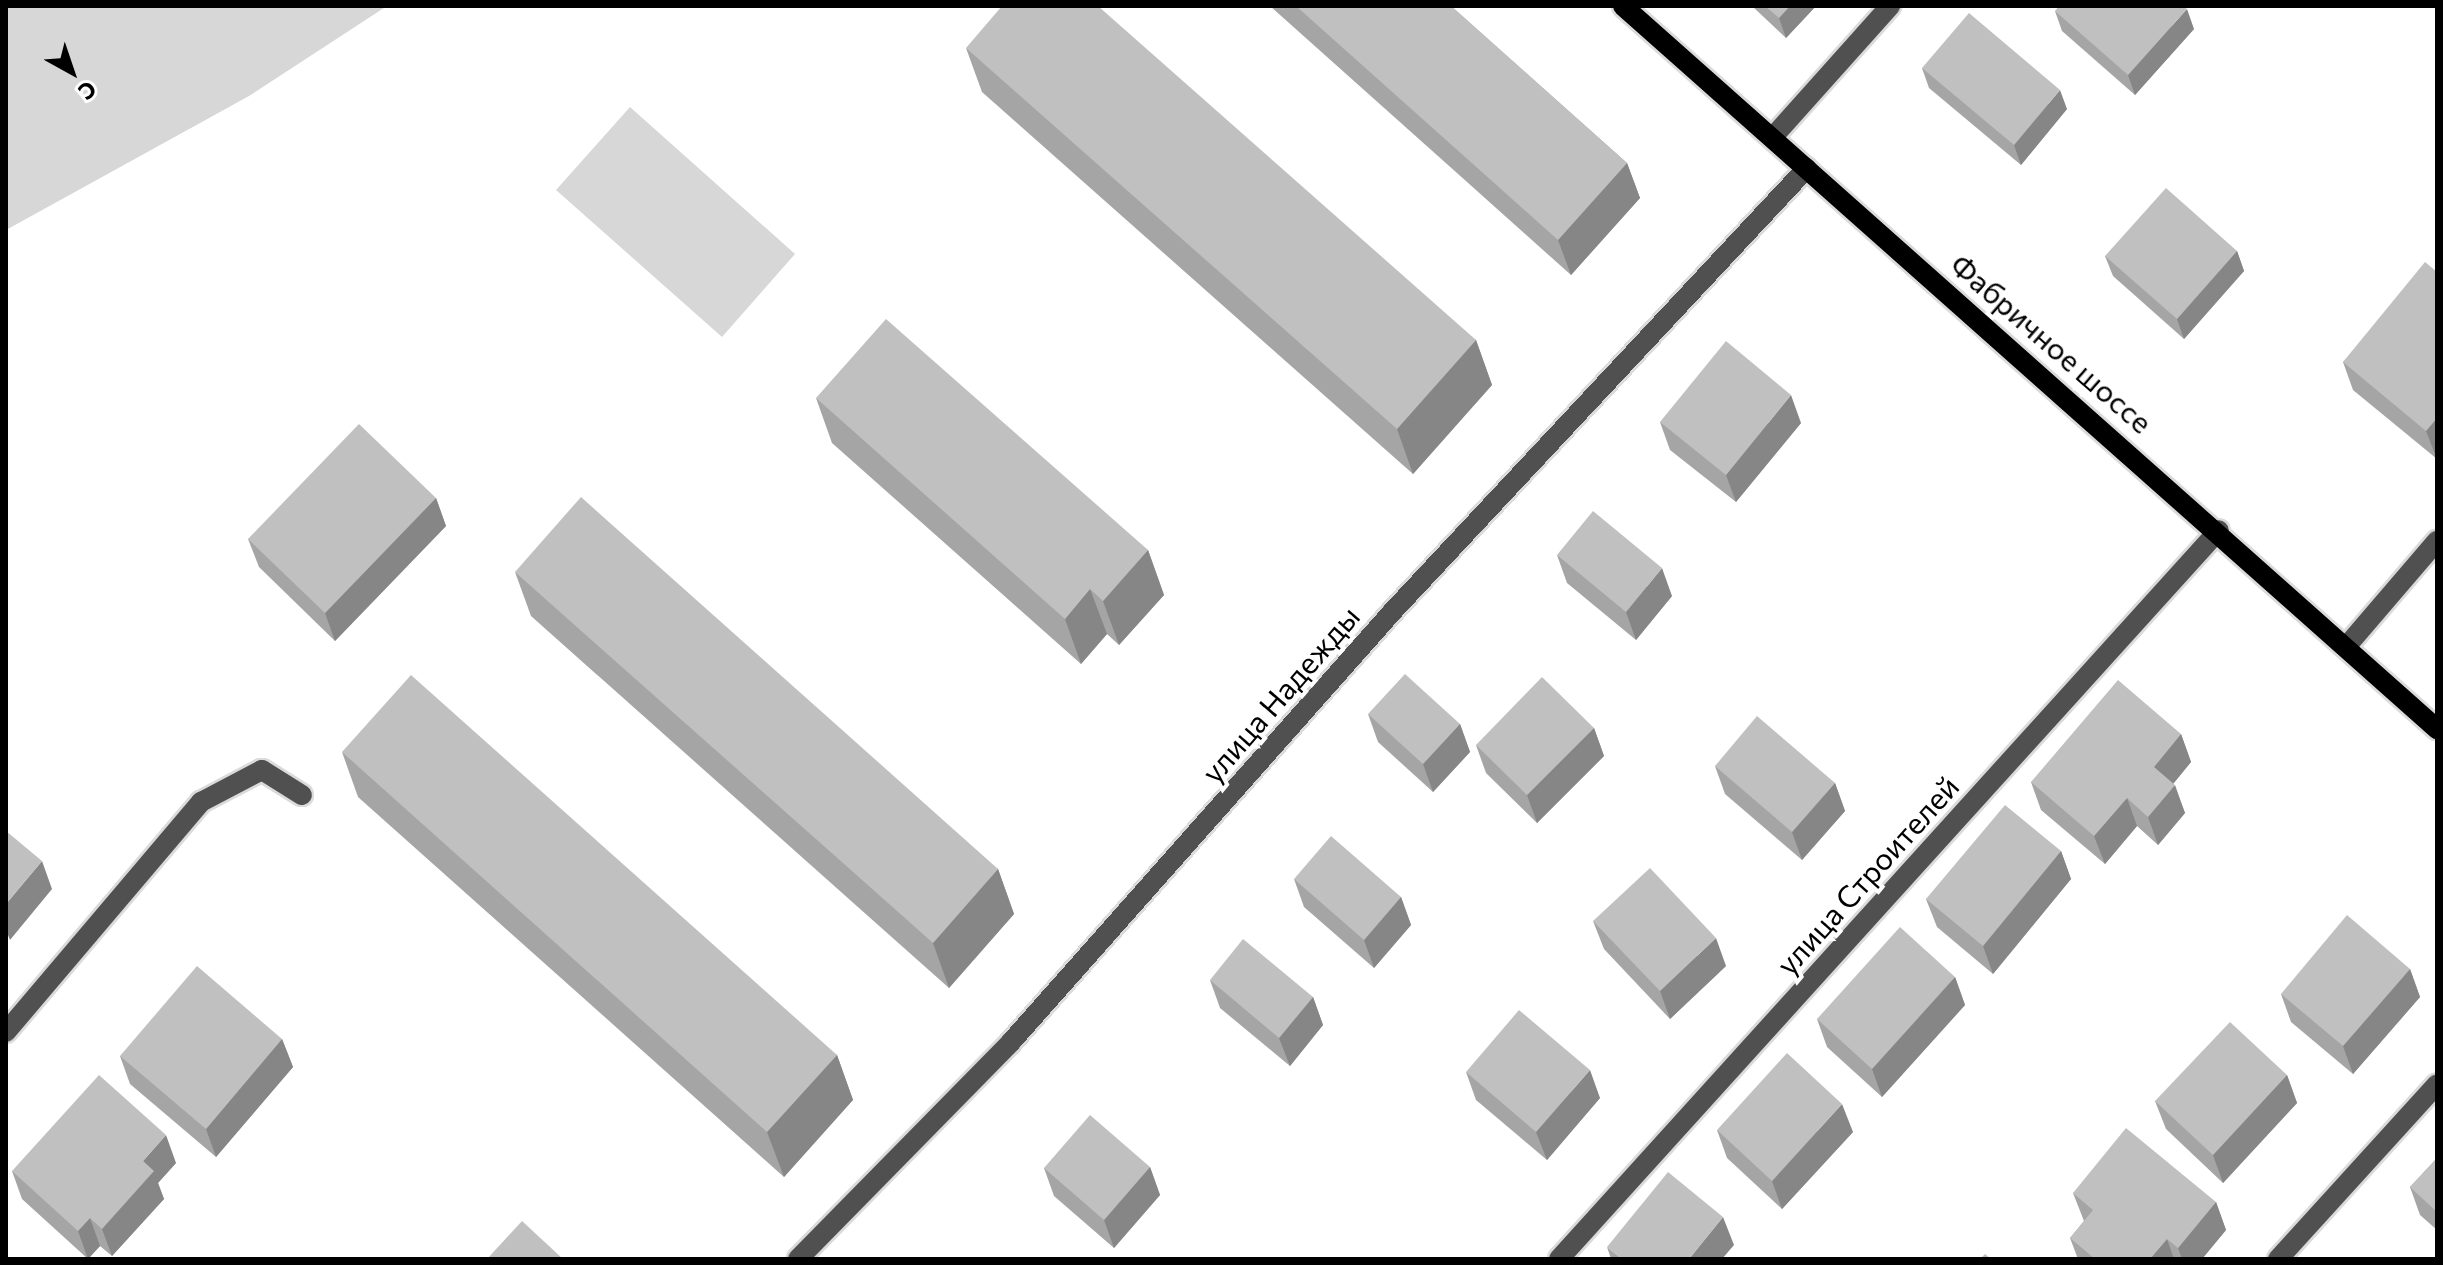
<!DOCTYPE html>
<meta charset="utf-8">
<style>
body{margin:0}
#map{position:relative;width:2443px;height:1265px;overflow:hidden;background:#fff;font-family:Commissioner,sans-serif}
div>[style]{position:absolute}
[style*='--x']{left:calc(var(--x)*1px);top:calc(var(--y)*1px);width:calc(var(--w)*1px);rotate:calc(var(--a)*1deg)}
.green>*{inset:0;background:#d7d7d7}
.roads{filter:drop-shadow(2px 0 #dbdbdb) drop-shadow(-2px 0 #dbdbdb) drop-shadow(0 2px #dbdbdb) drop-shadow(0 -2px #dbdbdb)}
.minor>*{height:20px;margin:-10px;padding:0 10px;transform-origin:10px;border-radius:10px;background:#505050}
.major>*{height:20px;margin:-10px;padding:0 10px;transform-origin:10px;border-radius:10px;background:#000}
.wall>*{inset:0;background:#a5a5a5}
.shaded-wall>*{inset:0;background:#868686}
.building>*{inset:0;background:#c0c0c0}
span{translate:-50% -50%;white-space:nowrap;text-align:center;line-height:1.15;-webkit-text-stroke:8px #fff;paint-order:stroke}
.street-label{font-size:30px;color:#000}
.frame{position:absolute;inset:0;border:8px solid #000;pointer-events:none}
.north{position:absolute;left:32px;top:32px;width:80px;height:80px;-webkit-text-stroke:6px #fff;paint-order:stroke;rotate:140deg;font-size:22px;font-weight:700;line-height:32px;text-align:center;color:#000}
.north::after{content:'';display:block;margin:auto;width:28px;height:36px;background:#000;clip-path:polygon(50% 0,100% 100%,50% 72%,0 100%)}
</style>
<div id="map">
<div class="green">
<div style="clip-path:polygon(6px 6px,387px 6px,249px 96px,6px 230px)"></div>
<div style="clip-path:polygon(630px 107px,795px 254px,722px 337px,556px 190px)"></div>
</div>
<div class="roads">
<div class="minor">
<div style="--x:1773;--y:137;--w:176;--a:-48.2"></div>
<div style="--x:2346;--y:647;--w:140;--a:-49.4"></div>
<div style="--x:6;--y:1032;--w:302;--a:-49.7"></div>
<div style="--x:201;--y:802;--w:69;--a:-27.7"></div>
<div style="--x:262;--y:770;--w:47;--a:32"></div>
<div style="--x:798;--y:1259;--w:304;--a:-45.5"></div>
<div style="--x:1011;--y:1042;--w:576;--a:-48.45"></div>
<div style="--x:1393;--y:611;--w:606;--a:-46.94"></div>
<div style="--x:1559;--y:1259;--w:983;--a:-47.84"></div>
<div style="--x:2278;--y:1259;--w:236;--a:-47.7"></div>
</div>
<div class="major">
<div style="--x:1623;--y:6;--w:1089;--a:41.61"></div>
</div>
</div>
<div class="wall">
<div style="clip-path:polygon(1270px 6px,1451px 6px,1627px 163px,1640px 198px,1571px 275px)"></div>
<div style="clip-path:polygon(1752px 6px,1816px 6px,1786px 38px)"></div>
<div style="clip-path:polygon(2055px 11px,2194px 29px,2135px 95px,2062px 31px)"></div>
<div style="clip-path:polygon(966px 48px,1476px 340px,1492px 385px,1413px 474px,982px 92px)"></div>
<div style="clip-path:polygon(1922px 68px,2067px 109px,2021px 165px,1929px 88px)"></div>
<div style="clip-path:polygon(2237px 251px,2244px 271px,2184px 339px,2113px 276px,2105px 256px)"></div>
<div style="clip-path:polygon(2437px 272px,2437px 459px,2353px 390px,2343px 362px)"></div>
<div style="clip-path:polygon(816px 398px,1148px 550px,1164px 595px,1119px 645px,1107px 634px,1081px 664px,832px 443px)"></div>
<div style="clip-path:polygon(1660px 422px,1801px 423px,1736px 502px,1670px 450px)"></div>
<div style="clip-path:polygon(436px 498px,446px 526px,335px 641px,259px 567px,248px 539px)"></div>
<div style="clip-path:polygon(1557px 555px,1672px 596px,1636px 640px,1567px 583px)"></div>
<div style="clip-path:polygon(515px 572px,998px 869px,1014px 914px,949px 988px,531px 616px)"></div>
<div style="clip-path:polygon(1368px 714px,1460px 724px,1470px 752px,1433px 792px,1378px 742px)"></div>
<div style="clip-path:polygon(1594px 728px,1604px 756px,1537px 823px,1486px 773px,1476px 745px)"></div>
<div style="clip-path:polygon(2181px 734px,2191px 762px,2173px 784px,2185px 813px,2158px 845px,2137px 826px,2105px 864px,2041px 810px,2031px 782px)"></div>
<div style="clip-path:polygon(342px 752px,837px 1055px,853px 1100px,784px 1177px,358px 797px)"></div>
<div style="clip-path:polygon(1715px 766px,1835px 783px,1845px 811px,1802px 860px,1725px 794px)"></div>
<div style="clip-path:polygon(2061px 851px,2071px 879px,1993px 974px,1937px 927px,1926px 899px)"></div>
<div style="clip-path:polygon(1294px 879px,1401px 897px,1411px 925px,1374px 968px,1304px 907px)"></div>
<div style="clip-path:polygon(1593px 921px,1726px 966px,1670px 1019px,1604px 949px)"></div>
<div style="clip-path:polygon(2410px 969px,2420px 997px,2353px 1074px,2291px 1022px,2281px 994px)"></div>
<div style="clip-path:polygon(1955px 977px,1965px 1005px,1882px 1097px,1827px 1047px,1817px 1019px)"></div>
<div style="clip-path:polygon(1210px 980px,1313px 997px,1323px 1025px,1290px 1066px,1220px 1008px)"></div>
<div style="clip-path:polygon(282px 1039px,293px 1067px,216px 1157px,130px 1084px,120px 1056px)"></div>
<div style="clip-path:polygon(1466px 1072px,1600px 1098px,1547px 1160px,1476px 1100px)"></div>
<div style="clip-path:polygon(2287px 1075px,2297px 1103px,2223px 1183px,2166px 1129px,2155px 1101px)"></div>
<div style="clip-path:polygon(1717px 1130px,1853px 1132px,1782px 1209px,1727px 1158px)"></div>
<div style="clip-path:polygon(2437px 1158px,2437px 1230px,2420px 1215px,2410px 1187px)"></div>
<div style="clip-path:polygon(176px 1163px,158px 1183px,164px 1199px,112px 1256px,100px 1246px,88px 1259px,22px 1199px,12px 1171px)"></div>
<div style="clip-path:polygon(1150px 1167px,1160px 1195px,1114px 1248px,1054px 1196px,1044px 1168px)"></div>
<div style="clip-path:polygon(2073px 1193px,2216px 1202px,2226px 1230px,2202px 1259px,2078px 1259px,2070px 1238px,2084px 1221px)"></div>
<div style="clip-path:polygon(1607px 1247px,1622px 1259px,1611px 1259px)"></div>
</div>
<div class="shaded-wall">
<div style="clip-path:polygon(1790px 6px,1816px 6px,1786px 38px,1779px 18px)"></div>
<div style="clip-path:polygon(2187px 9px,2194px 29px,2135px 95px,2128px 75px)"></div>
<div style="clip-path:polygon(2060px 90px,2067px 109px,2021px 165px,2014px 145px)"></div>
<div style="clip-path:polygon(1627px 163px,1640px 198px,1571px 275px,1558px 240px)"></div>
<div style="clip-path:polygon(2237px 251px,2244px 271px,2184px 339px,2177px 319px)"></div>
<div style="clip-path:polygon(1476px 340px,1492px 385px,1413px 474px,1397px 429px)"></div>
<div style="clip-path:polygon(1791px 395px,1801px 423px,1736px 502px,1726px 475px)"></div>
<div style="clip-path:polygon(2437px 418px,2437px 459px,2426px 431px)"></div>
<div style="clip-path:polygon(436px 498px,446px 526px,335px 641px,325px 613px)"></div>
<div style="clip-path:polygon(1148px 550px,1164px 595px,1119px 645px,1103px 601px)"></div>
<div style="clip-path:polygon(1662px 568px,1672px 596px,1636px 640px,1626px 612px)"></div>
<div style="clip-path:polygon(1090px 589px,1107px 634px,1081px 664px,1065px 619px)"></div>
<div style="clip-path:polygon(1460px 724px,1470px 752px,1433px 792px,1423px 764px)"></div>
<div style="clip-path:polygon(1594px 728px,1604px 756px,1537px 823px,1527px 795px)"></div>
<div style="clip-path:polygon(2181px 734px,2191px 762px,2164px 795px,2154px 767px)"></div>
<div style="clip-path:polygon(1835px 783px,1845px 811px,1802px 860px,1792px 832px)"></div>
<div style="clip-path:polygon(2175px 785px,2185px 813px,2158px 845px,2148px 817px)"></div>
<div style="clip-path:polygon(2127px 798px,2137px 826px,2105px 864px,2094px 836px)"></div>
<div style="clip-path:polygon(2061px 851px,2071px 879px,1993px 974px,1983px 946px)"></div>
<div style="clip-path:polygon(42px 861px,52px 889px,10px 940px,6px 930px,6px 904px)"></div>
<div style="clip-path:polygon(998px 869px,1014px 914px,949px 988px,933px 943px)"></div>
<div style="clip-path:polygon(1401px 897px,1411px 925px,1374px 968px,1364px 940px)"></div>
<div style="clip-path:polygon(1716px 938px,1726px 966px,1670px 1019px,1660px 991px)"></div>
<div style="clip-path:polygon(2410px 969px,2420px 997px,2353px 1074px,2343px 1046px)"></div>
<div style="clip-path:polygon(1955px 977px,1965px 1005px,1882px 1097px,1872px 1069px)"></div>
<div style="clip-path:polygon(1313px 997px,1323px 1025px,1290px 1066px,1279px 1038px)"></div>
<div style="clip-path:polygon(282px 1039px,293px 1067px,216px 1157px,206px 1129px)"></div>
<div style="clip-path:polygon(837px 1055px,853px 1100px,784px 1177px,767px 1132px)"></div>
<div style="clip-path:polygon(1590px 1070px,1600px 1098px,1547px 1160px,1536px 1132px)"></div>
<div style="clip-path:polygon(2287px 1075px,2297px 1103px,2223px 1183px,2213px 1155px)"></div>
<div style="clip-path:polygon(1842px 1104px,1853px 1132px,1782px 1209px,1772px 1181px)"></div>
<div style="clip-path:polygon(166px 1135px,176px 1163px,158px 1183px,164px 1199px,112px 1256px,102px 1229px,143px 1161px)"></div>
<div style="clip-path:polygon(1150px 1167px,1160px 1195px,1114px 1248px,1104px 1220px)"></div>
<div style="clip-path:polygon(2216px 1202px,2226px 1230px,2202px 1259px,2182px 1259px,2178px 1248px)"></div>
<div style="clip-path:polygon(1723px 1217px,1734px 1245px,1722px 1259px,1689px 1259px)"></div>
<div style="clip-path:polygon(90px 1218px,100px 1246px,88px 1259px,78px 1231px)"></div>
<div style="clip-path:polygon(2167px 1239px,2174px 1259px,2150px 1259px)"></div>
</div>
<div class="building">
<div style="clip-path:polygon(1002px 6px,1098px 6px,1476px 340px,1397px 429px,966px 48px)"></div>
<div style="clip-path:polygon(1296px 6px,1451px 6px,1627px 163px,1558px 240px)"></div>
<div style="clip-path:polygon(1765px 6px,1790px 6px,1779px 18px)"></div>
<div style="clip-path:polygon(2059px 6px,2183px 6px,2187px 9px,2128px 75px,2055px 11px)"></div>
<div style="clip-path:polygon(1969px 13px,2060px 90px,2014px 145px,1922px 68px)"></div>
<div style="clip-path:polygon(2166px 188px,2237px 251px,2177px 319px,2105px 256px)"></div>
<div style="clip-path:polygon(2425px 262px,2437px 272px,2437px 418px,2426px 431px,2343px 362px)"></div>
<div style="clip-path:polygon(886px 319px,1148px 550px,1103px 601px,1090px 589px,1065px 619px,816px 398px)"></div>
<div style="clip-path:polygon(1726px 341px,1791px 395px,1726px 475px,1660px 422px)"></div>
<div style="clip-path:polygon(359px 424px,436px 498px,325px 613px,248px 539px)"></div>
<div style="clip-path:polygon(581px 497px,998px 869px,933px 943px,515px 572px)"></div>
<div style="clip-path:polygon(1593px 511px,1662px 568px,1626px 612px,1557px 555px)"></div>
<div style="clip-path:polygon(1405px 674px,1460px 724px,1423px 764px,1368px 714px)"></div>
<div style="clip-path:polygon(411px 675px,837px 1055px,767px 1132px,342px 752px)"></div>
<div style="clip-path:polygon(1542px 677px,1594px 728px,1527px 795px,1476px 745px)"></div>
<div style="clip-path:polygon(2118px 680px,2181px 734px,2154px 767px,2175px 785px,2148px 817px,2127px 798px,2094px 836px,2031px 782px)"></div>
<div style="clip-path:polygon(1757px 716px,1835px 783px,1792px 832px,1715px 766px)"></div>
<div style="clip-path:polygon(2005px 805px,2061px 851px,1983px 946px,1926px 899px)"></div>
<div style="clip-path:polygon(6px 831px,42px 861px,6px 904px)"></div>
<div style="clip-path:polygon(1331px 836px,1401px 897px,1364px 940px,1294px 879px)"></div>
<div style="clip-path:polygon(1650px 868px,1716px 938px,1660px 991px,1593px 921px)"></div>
<div style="clip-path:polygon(2347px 915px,2410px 969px,2343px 1046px,2281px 994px)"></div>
<div style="clip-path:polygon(1900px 927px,1955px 977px,1872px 1069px,1817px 1019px)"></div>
<div style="clip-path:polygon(1243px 939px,1313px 997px,1279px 1038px,1210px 980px)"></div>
<div style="clip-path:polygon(197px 966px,282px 1039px,206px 1129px,120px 1056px)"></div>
<div style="clip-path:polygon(1519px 1010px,1590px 1070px,1536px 1132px,1466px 1072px)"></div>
<div style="clip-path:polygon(2230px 1022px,2287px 1075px,2213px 1155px,2155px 1101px)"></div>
<div style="clip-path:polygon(1787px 1053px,1842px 1104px,1772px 1181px,1717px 1130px)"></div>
<div style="clip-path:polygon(99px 1075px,166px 1135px,143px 1161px,154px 1171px,102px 1229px,90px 1218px,78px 1231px,12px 1171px)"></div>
<div style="clip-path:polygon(1090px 1115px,1150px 1167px,1104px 1220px,1044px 1168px)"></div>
<div style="clip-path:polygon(2126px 1128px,2216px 1202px,2178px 1248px,2167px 1239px,2150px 1259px,2095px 1259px,2070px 1238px,2093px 1210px,2073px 1193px)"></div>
<div style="clip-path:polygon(2437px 1158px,2437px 1212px,2410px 1187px)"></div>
<div style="clip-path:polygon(1668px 1172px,1723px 1217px,1689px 1259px,1622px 1259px,1607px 1247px)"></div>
<div style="clip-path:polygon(522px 1221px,563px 1259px,487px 1259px)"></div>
<div style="clip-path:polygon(1985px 1254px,1991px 1259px,1980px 1259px)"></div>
</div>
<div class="street-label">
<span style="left:2052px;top:343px;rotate:41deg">Фабричное шоссе</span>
<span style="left:1280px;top:694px;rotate:-49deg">улица Надежды</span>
<span style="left:1867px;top:875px;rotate:-48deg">улица Строителей</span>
</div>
<div class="frame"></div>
<div class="north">С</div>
</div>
